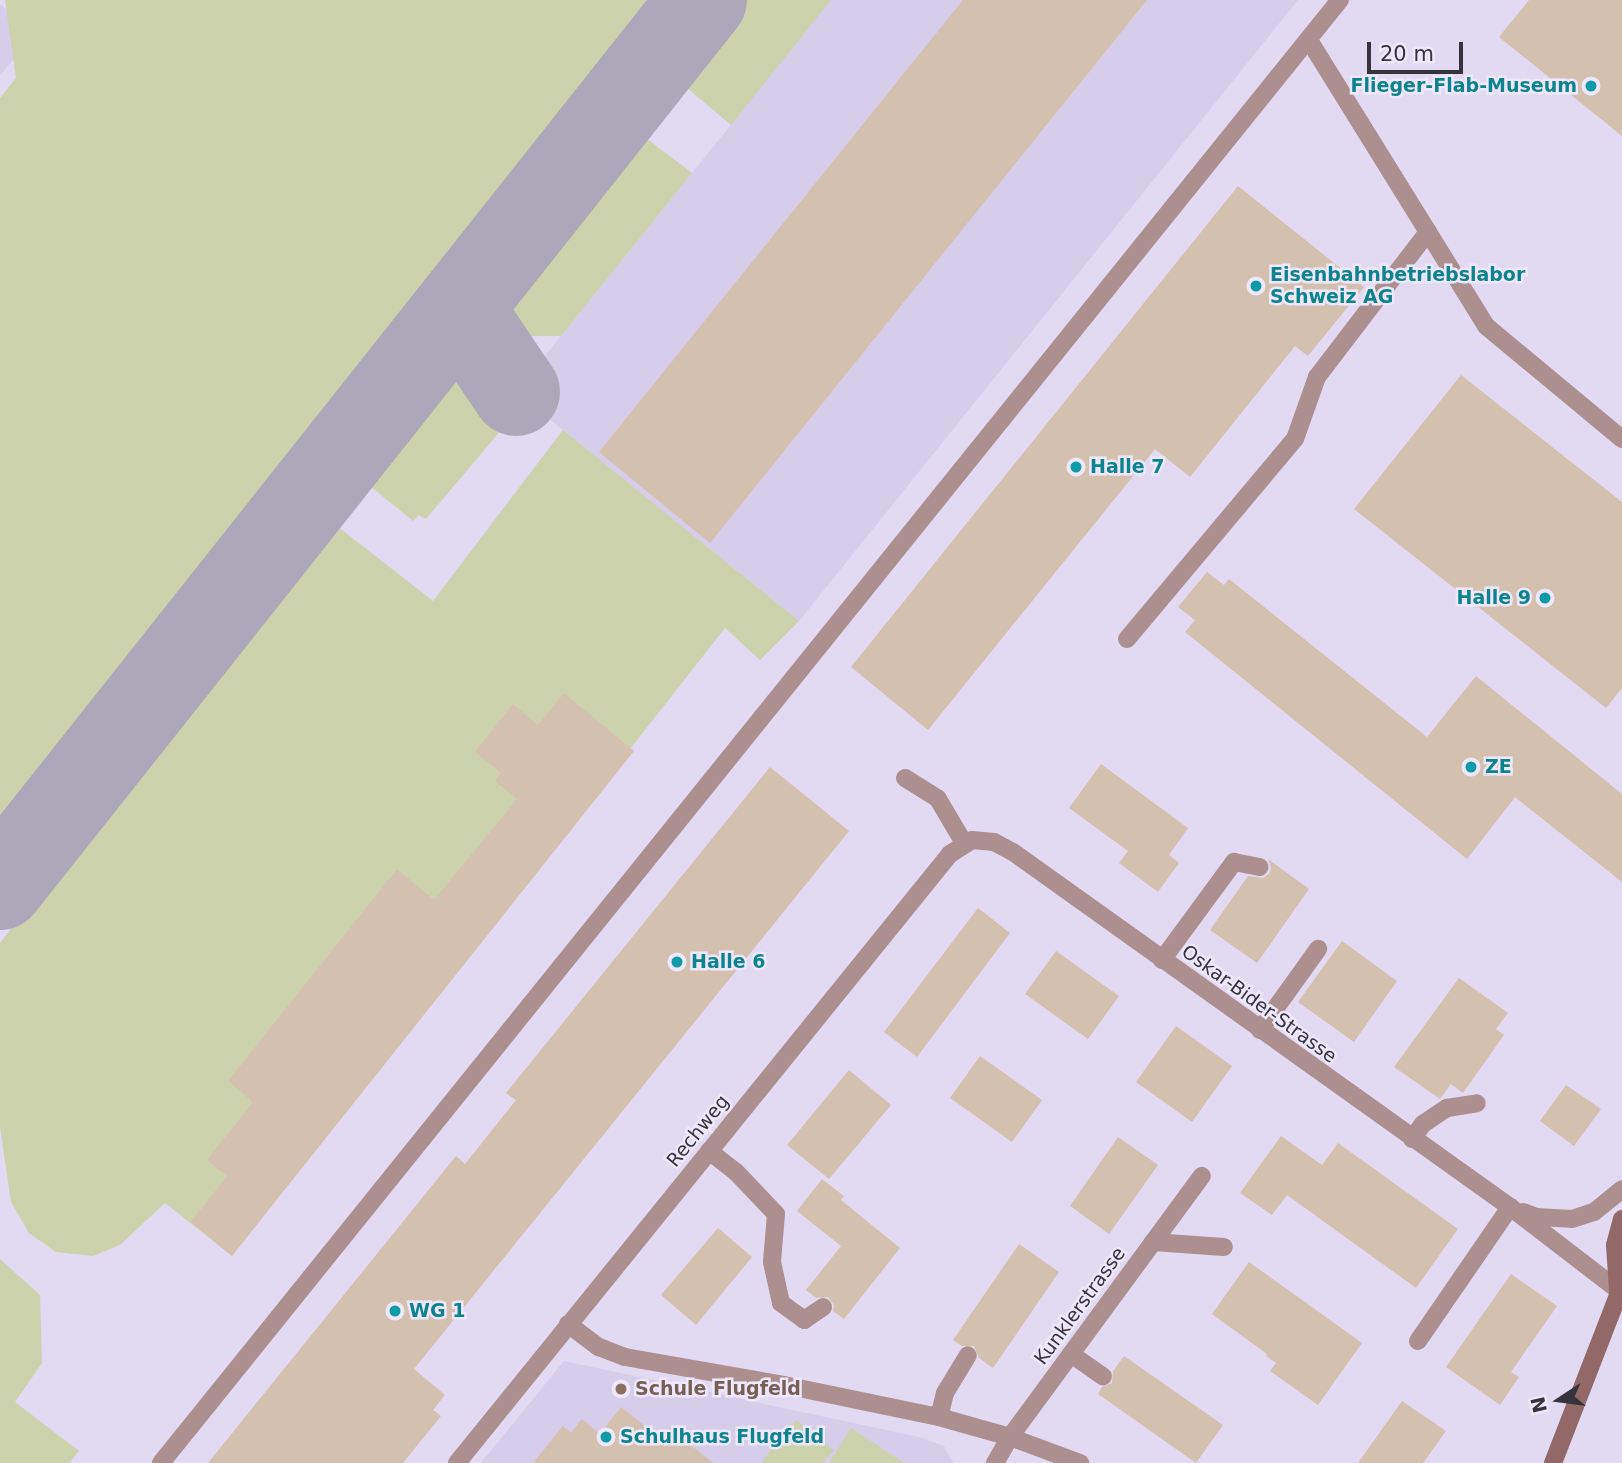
<!DOCTYPE html>
<style>
body{margin:0}
#map{position:relative;width:1622px;height:1463px;overflow:hidden;background:#e1daf2;font-family:"DejaVu Sans",sans-serif}
div>[style]{position:absolute}
[style*='--x']{left:calc(var(--x)*1px);top:calc(var(--y)*1px);width:calc(var(--w)*1px);rotate:calc(var(--a)*1deg)}
.built>*{inset:0;background:#d5cdea}
.green>*{inset:0;background:#cbd2ac}
.taxiway>*{height:88px;margin:-44px;padding:0 44px;transform-origin:44px;border-radius:44px;background:#ada7ba}
.building>*{inset:0;background:#d4c0ae}
.service>*{height:18px;margin:-9px;padding:0 9px;transform-origin:9px;border-radius:9px;background:#ac8f8e}
.minor>*{height:18px;margin:-9px;padding:0 9px;transform-origin:9px;border-radius:9px;background:#ac8f8e}
.secondary>*{height:18px;margin:-9px;padding:0 9px;transform-origin:9px;border-radius:9px;background:#926968}
.dots>*{width:19px;height:19px;translate:-50% -50%;box-sizing:border-box;border:4px solid #eee8fc;border-radius:50%}
span{translate:-50% -50%;white-space:nowrap;text-align:center;line-height:1.15;-webkit-text-stroke:5px #eee8fc;paint-order:stroke}
.culture-label{font-size:19px;color:#0d838f;font-weight:700}
.right{translate:-100% -50%;text-align:right}
.left{translate:0 -50%;text-align:left}
.street-label{font-size:19px;color:#36333c}
.education-label{font-size:19px;color:#785e54;font-weight:700}
.north{position:absolute;left:1524px;top:1365px;width:70px;height:70px;-webkit-text-stroke:5px #eee8fc;paint-order:stroke;rotate:257deg;font-size:19px;font-weight:700;line-height:28px;text-align:center;color:#36333c}
.north::after{content:'';display:block;margin:auto;width:24px;height:32px;background:#36333c;clip-path:polygon(50% 0,100% 100%,50% 72%,0 100%)}
.scale{position:absolute;left:1367px;top:42px;width:96px;height:32px;box-sizing:border-box;border:4px solid #36333c;border-top:0;padding-left:9px;font-size:21px;line-height:24px;white-space:nowrap;color:#36333c;-webkit-text-stroke:5px #eee8fc;paint-order:stroke}
</style>
<div id="map">
<div class="built">
<div style="clip-path:polygon(831px 0,1298px 0,799px 621px,516px 392px)"></div>
<div style="clip-path:polygon(0 4px,35px 35px,0 75px)"></div>
<div style="clip-path:polygon(564px 1361px,919px 1437px,944px 1446px,953px 1463px,481px 1463px)"></div>
</div>
<div class="green">
<div style="clip-path:polygon(5px 0,673px 0,0 843px,0 98px,16px 78px)"></div>
<div style="clip-path:polygon(738px 0,831px 0,731px 125px,674px 77px)"></div>
<div style="clip-path:polygon(638px 132px,692px 173px,561px 336px,523px 336px,509px 322px,512px 285px)"></div>
<div style="clip-path:polygon(469px 375px,490px 375px,516px 392px,508px 400px,518px 410px,426px 519px,419px 515px,413px 521px,369px 485px,374px 479px,365px 472px,436px 387px)"></div>
<div style="clip-path:polygon(563px 430px,799px 621px,760px 660px,725px 628px,232px 1256px,165px 1203px,120px 1245px,93px 1256px,56px 1252px,29px 1233px,11px 1202px,0 1127px,0 943px,328px 519px,433px 601px)"></div>
<div style="clip-path:polygon(0 1259px,40px 1295px,42px 1363px,15px 1402px,79px 1451px,69px 1463px,0 1463px)"></div>
<div style="clip-path:polygon(796px 1420px,834px 1450px,823px 1463px,761px 1463px)"></div>
<div style="clip-path:polygon(851px 1428px,904px 1463px,829px 1463px)"></div>
</div>
<div class="taxiway">
<div style="--x:460;--y:309;--w:100;--a:56"></div>
<div style="--x:0;--y:886;--w:1131;--a:-51.57"></div>
</div>
<div class="building">
<div style="clip-path:polygon(963px 0,1147px 0,710px 543px,599px 452px)"></div>
<div style="clip-path:polygon(1529px 0,1622px 0,1622px 136px,1499px 37px)"></div>
<div style="clip-path:polygon(1238px 186px,1364px 287px,1308px 356px,1295px 346px,1190px 477px,1155px 449px,928px 730px,851px 667px)"></div>
<div style="clip-path:polygon(1461px 375px,1622px 502px,1622px 688px,1606px 708px,1354px 509px)"></div>
<div style="clip-path:polygon(1207px 572px,1224px 585px,1229px 579px,1427px 737px,1476px 676px,1622px 794px,1622px 882px,1515px 797px,1467px 859px,1185px 632px,1195px 620px,1178px 607px)"></div>
<div style="clip-path:polygon(564px 693px,634px 751px,232px 1256px,191px 1222px,227px 1176px,207px 1160px,253px 1102px,228px 1081px,397px 869px,434px 900px,517px 799px,495px 781px,501px 773px,475px 752px,513px 704px,538px 725px)"></div>
<div style="clip-path:polygon(1101px 764px,1188px 828px,1169px 855px,1179px 863px,1158px 892px,1119px 863px,1128px 851px,1069px 808px)"></div>
<div style="clip-path:polygon(770px 767px,849px 831px,414px 1369px,445px 1395px,433px 1410px,441px 1416px,403px 1463px,208px 1463px,456px 1156px,465px 1164px,516px 1100px,506px 1093px)"></div>
<div style="clip-path:polygon(1268px 859px,1309px 889px,1257px 963px,1210px 930px,1248px 876px,1263px 878px,1269px 874px,1271px 868px)"></div>
<div style="clip-path:polygon(978px 908px,1010px 933px,917px 1057px,884px 1032px)"></div>
<div style="clip-path:polygon(1342px 941px,1397px 981px,1354px 1042px,1298px 1002px)"></div>
<div style="clip-path:polygon(1056px 951px,1119px 996px,1088px 1039px,1025px 994px)"></div>
<div style="clip-path:polygon(1459px 978px,1508px 1013px,1496px 1029px,1504px 1035px,1463px 1093px,1451px 1084px,1440px 1099px,1394px 1067px)"></div>
<div style="clip-path:polygon(1176px 1026px,1232px 1066px,1192px 1122px,1136px 1082px)"></div>
<div style="clip-path:polygon(980px 1056px,1042px 1100px,1012px 1142px,950px 1098px)"></div>
<div style="clip-path:polygon(849px 1070px,891px 1105px,829px 1179px,787px 1145px)"></div>
<div style="clip-path:polygon(1566px 1085px,1601px 1109px,1574px 1146px,1540px 1121px)"></div>
<div style="clip-path:polygon(1281px 1136px,1322px 1165px,1338px 1143px,1458px 1229px,1416px 1288px,1287px 1195px,1272px 1215px,1240px 1193px)"></div>
<div style="clip-path:polygon(1118px 1137px,1158px 1165px,1109px 1234px,1070px 1206px)"></div>
<div style="clip-path:polygon(822px 1179px,844px 1196px,841px 1200px,900px 1248px,844px 1319px,833px 1311px,834px 1305px,828px 1297px,816px 1298px,806px 1290px,841px 1246px,797px 1211px)"></div>
<div style="clip-path:polygon(718px 1228px,752px 1257px,696px 1325px,661px 1295px)"></div>
<div style="clip-path:polygon(1019px 1244px,1059px 1272px,993px 1368px,979px 1358px,974px 1346px,962px 1346px,953px 1340px)"></div>
<div style="clip-path:polygon(1249px 1262px,1362px 1343px,1318px 1405px,1270px 1371px,1276px 1363px,1266px 1356px,1267px 1354px,1212px 1314px)"></div>
<div style="clip-path:polygon(1511px 1274px,1557px 1306px,1511px 1372px,1519px 1377px,1500px 1405px,1446px 1367px)"></div>
<div style="clip-path:polygon(1124px 1356px,1223px 1425px,1196px 1463px,1098px 1394px,1102px 1387px,1112px 1383px,1113px 1371px)"></div>
<div style="clip-path:polygon(1402px 1401px,1446px 1431px,1423px 1463px,1358px 1463px)"></div>
<div style="clip-path:polygon(621px 1407px,661px 1439px,670px 1428px,713px 1463px,533px 1463px,563px 1426px,571px 1433px,582px 1419px,600px 1434px)"></div>
</div>
<div class="service">
<div style="--x:1428;--y:232;--w:110;--a:58.3"></div>
<div style="--x:1486;--y:326;--w:177;--a:39.7"></div>
<div style="--x:1127;--y:639;--w:261;--a:-50"></div>
<div style="--x:1295;--y:439;--w:66;--a:-70.5"></div>
<div style="--x:1317;--y:377;--w:183;--a:-52.6"></div>
<div style="--x:1428;--y:232;--w:226;--a:-121.8"></div>
<div style="--x:905;--y:778;--w:39;--a:32"></div>
<div style="--x:938;--y:799;--w:51;--a:59.4"></div>
<div style="--x:1162;--y:960;--w:122;--a:-53.7"></div>
<div style="--x:1234;--y:862;--w:26;--a:11"></div>
<div style="--x:1260;--y:1030;--w:100;--a:-54.4"></div>
<div style="--x:1412;--y:1139;--w:19;--a:-54"></div>
<div style="--x:1423;--y:1124;--w:29;--a:-34"></div>
<div style="--x:1447;--y:1108;--w:30;--a:-9"></div>
<div style="--x:709;--y:1151;--w:34;--a:38"></div>
<div style="--x:736;--y:1172;--w:58;--a:46.4"></div>
<div style="--x:776;--y:1214;--w:48;--a:94.8"></div>
<div style="--x:772;--y:1262;--w:42;--a:77.6"></div>
<div style="--x:781;--y:1303;--w:29;--a:36"></div>
<div style="--x:804;--y:1320;--w:23;--a:-34"></div>
<div style="--x:1153;--y:1242;--w:71;--a:4"></div>
<div style="--x:1418;--y:1341;--w:163;--a:-55.5"></div>
<div style="--x:1071;--y:1354;--w:39;--a:35"></div>
<div style="--x:939;--y:1417;--w:25;--a:-76"></div>
<div style="--x:945;--y:1393;--w:44;--a:-58.8"></div>
<div style="--x:161;--y:1463;--w:1879;--a:-51.14"></div>
</div>
<div class="minor">
<div style="--x:1523;--y:1212;--w:14;--a:21"></div>
<div style="--x:1536;--y:1217;--w:36;--a:3"></div>
<div style="--x:1572;--y:1219;--w:23;--a:-18"></div>
<div style="--x:1594;--y:1212;--w:36;--a:-39"></div>
<div style="--x:568;--y:1324;--w:39;--a:37"></div>
<div style="--x:599;--y:1347;--w:28;--a:21"></div>
<div style="--x:625;--y:1357;--w:161;--a:10"></div>
<div style="--x:784;--y:1385;--w:158;--a:11.7"></div>
<div style="--x:939;--y:1417;--w:74;--a:15.7"></div>
<div style="--x:1010;--y:1437;--w:75;--a:20.4"></div>
<div style="--x:457;--y:1463;--w:784;--a:-51.01"></div>
<div style="--x:950;--y:854;--w:26;--a:-32"></div>
<div style="--x:972;--y:840;--w:22;--a:5"></div>
<div style="--x:994;--y:842;--w:21;--a:28"></div>
<div style="--x:1013;--y:852;--w:611;--a:35.54"></div>
<div style="--x:1510;--y:1207;--w:136;--a:37.5"></div>
<div style="--x:995;--y:1463;--w:30;--a:-60"></div>
<div style="--x:1010;--y:1437;--w:324;--a:-53.7"></div>
</div>
<div class="secondary">
<div style="--x:1618;--y:1290;--w:45;--a:-93.8"></div>
<div style="--x:1615;--y:1245;--w:27;--a:-75"></div>
<div style="--x:1553;--y:1463;--w:191;--a:-68.8"></div>
</div>
<div class="dots">
<div style="left:1591px;top:86px;background:#0f9aa8"></div>
<div style="left:1256px;top:286px;background:#0f9aa8"></div>
<div style="left:1076px;top:467px;background:#0f9aa8"></div>
<div style="left:1545px;top:598px;background:#0f9aa8"></div>
<div style="left:1471px;top:767px;background:#0f9aa8"></div>
<div style="left:677px;top:962px;background:#0f9aa8"></div>
<div style="left:395px;top:1311px;background:#0f9aa8"></div>
<div style="left:621px;top:1389px;background:#8d6e63"></div>
<div style="left:606px;top:1437px;background:#0f9aa8"></div>
</div>
<div class="culture-label">
<span class="right" style="left:1577px;top:86px">Flieger-Flab-Museum</span>
<span class="left" style="left:1270px;top:286px">Eisenbahnbetriebslabor<br>Schweiz AG</span>
<span class="left" style="left:1090px;top:467px">Halle 7</span>
<span class="right" style="left:1531px;top:598px">Halle 9</span>
<span class="left" style="left:1485px;top:767px">ZE</span>
<span class="left" style="left:691px;top:962px">Halle 6</span>
<span class="left" style="left:409px;top:1311px">WG 1</span>
<span class="left" style="left:620px;top:1437px">Schulhaus Flugfeld</span>
</div>
<div class="street-label">
<span style="left:1259px;top:1004px;rotate:36deg">Oskar-Bider-Strasse</span>
<span style="left:698px;top:1131px;rotate:-51deg">Rechweg</span>
<span style="left:1080px;top:1306px;rotate:-54deg">Kunklerstrasse</span>
</div>
<div class="education-label">
<span class="left" style="left:635px;top:1389px">Schule Flugfeld</span>
</div>
<div class="north">N</div>
<div class="scale">20 m</div>
</div>
